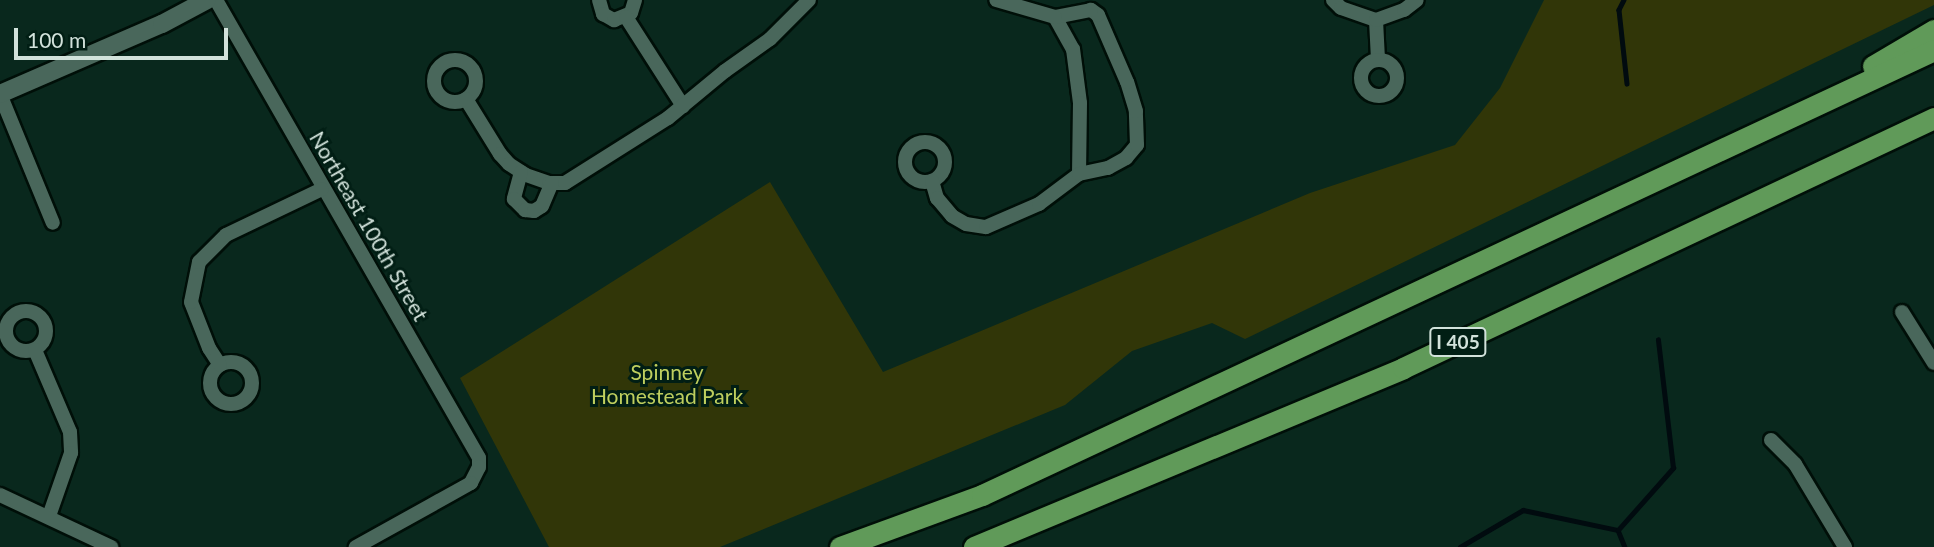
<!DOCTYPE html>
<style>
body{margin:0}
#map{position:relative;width:1934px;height:547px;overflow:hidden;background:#09281d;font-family:Lato,sans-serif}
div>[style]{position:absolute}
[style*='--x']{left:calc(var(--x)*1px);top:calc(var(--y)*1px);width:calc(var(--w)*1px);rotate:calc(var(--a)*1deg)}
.green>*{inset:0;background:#313608}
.stream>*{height:4.5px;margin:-2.25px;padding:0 2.25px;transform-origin:2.25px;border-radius:2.25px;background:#010b0f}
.roads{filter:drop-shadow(2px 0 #000f08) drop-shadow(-2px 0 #000f08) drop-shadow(0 2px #000f08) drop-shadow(0 -2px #000f08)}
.minor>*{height:14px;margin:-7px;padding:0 7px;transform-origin:7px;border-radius:7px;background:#49675b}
.minor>.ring{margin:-7px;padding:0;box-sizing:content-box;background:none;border:14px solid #49675b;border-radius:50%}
.tertiary>*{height:18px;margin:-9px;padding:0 9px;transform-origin:9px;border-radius:9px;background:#49675b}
.motorway>*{height:21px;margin:-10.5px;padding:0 10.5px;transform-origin:10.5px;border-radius:10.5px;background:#609a59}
span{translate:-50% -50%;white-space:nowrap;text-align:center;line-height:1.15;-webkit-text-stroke:6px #011e14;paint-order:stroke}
.shield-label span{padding:2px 5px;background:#011e14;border:2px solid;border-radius:5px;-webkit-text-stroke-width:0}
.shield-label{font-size:19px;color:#d2e2db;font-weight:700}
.street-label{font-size:21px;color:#d2e2db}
.park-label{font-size:21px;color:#bfcf5e}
.scale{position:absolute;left:14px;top:28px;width:214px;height:32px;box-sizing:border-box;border:4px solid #d2e2db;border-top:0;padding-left:9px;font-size:21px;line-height:24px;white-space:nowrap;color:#d2e2db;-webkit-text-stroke:5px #011e14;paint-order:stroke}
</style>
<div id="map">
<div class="green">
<div style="clip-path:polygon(1544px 0,1934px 0,1934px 5px,1245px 339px,1212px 323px,1132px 351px,1065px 405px,720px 547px,549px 547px,460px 378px,770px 182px,883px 372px,1310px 193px,1455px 145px,1500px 88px)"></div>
</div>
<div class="stream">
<div style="--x:1624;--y:0;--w:11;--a:117"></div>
<div style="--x:1619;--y:10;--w:74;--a:83.8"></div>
<div style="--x:1618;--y:530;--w:18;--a:68"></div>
<div style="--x:1460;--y:547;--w:73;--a:-30.4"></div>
<div style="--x:1523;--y:510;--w:97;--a:11.9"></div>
<div style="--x:1618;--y:530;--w:83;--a:-48.4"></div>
<div style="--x:1673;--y:468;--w:129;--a:-96.7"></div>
</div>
<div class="roads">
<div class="minor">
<div style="--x:216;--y:0;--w:528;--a:60.13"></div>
<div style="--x:479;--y:458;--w:9;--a:90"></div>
<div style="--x:479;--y:467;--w:18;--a:117"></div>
<div style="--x:471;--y:483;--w:132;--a:150.9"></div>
<div style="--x:599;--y:0;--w:15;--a:74"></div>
<div style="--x:603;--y:14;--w:13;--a:29"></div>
<div style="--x:614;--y:20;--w:18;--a:-22"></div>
<div style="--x:631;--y:13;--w:14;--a:-73"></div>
<div style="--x:1333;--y:0;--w:11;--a:45"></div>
<div style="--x:1341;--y:8;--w:37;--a:19"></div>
<div style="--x:1376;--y:20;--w:40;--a:87.1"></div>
<div style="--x:626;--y:17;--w:106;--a:57.4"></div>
<div style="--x:1055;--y:17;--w:37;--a:61"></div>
<div style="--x:1073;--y:49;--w:54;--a:82.6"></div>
<div style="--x:1080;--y:103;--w:71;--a:90.8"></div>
<div style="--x:1376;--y:20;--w:30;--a:-20"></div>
<div style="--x:1404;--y:10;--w:16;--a:-38"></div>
<div class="ring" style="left:434px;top:60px;width:28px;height:28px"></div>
<div class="ring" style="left:1361px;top:60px;width:22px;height:22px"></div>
<div style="--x:0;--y:94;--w:139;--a:67.7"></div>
<div style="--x:466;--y:99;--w:65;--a:58.3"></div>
<div style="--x:500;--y:154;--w:13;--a:48"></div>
<div style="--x:509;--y:164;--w:20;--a:33"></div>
<div style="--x:526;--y:175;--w:24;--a:19"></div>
<div style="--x:549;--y:183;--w:16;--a:0"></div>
<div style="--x:565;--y:183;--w:122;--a:-32.3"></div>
<div style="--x:668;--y:118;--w:74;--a:-39.5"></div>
<div style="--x:725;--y:71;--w:55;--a:-35.4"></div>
<div style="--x:770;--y:39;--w:55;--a:-45"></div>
<div class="ring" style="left:905px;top:142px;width:26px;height:26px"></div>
<div style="--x:521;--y:172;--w:28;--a:105"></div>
<div style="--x:514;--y:199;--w:16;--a:45"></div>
<div style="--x:525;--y:210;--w:9;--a:6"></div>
<div style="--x:534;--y:211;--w:9;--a:-32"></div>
<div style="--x:542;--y:206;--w:25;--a:-67"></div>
<div style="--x:932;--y:181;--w:18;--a:74"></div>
<div style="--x:937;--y:198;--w:23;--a:50"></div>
<div style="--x:952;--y:216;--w:16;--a:30"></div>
<div style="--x:966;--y:224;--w:20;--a:9"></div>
<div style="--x:986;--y:227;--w:58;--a:-23.5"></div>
<div style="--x:1039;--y:204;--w:50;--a:-36.9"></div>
<div style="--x:1079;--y:174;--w:30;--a:-12"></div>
<div style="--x:1108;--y:168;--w:21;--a:-29"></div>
<div style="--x:1126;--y:158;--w:17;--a:-50"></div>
<div style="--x:1137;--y:145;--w:34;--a:-92"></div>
<div style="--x:1136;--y:111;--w:30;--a:-107"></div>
<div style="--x:1127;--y:82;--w:73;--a:-113.4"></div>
<div style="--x:1098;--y:15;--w:9;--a:-144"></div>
<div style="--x:1091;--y:10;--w:37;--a:169"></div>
<div style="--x:1055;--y:17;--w:61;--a:-163.9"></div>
<div class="ring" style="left:6px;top:311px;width:26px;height:26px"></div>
<div style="--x:1902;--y:312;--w:60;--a:57.9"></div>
<div style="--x:35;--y:350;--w:89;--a:66.9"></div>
<div style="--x:70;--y:432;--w:21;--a:87"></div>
<div style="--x:71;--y:453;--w:67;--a:109.2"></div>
<div class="ring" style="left:210px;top:362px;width:28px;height:28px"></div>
<div style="--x:220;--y:365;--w:20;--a:-123"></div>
<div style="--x:209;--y:348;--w:49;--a:-111.4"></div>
<div style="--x:191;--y:302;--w:41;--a:-78.7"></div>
<div style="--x:199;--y:262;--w:38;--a:-45"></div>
<div style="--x:226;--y:235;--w:106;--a:-25.6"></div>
<div style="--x:1771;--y:440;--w:34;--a:45"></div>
<div style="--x:1795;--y:464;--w:97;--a:58.9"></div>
<div style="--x:0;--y:495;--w:123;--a:25.1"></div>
</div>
<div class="tertiary">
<div style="--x:0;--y:94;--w:176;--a:-23.4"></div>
<div style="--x:162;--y:24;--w:51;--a:-28.1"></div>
</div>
<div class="motorway">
<div style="--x:1873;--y:66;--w:71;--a:-30.5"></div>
<div style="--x:840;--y:547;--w:151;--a:-20.1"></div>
<div style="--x:982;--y:495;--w:1051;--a:-25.05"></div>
<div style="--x:974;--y:547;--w:465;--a:-22.6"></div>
<div style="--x:1403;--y:368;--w:587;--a:-25.21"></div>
</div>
</div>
<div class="shield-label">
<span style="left:1458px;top:342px">I 405</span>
</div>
<div class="street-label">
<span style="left:369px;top:226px;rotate:60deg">Northeast 100th Street</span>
</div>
<div class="park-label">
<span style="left:667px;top:384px">Spinney<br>Homestead Park</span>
</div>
<div class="scale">100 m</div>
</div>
